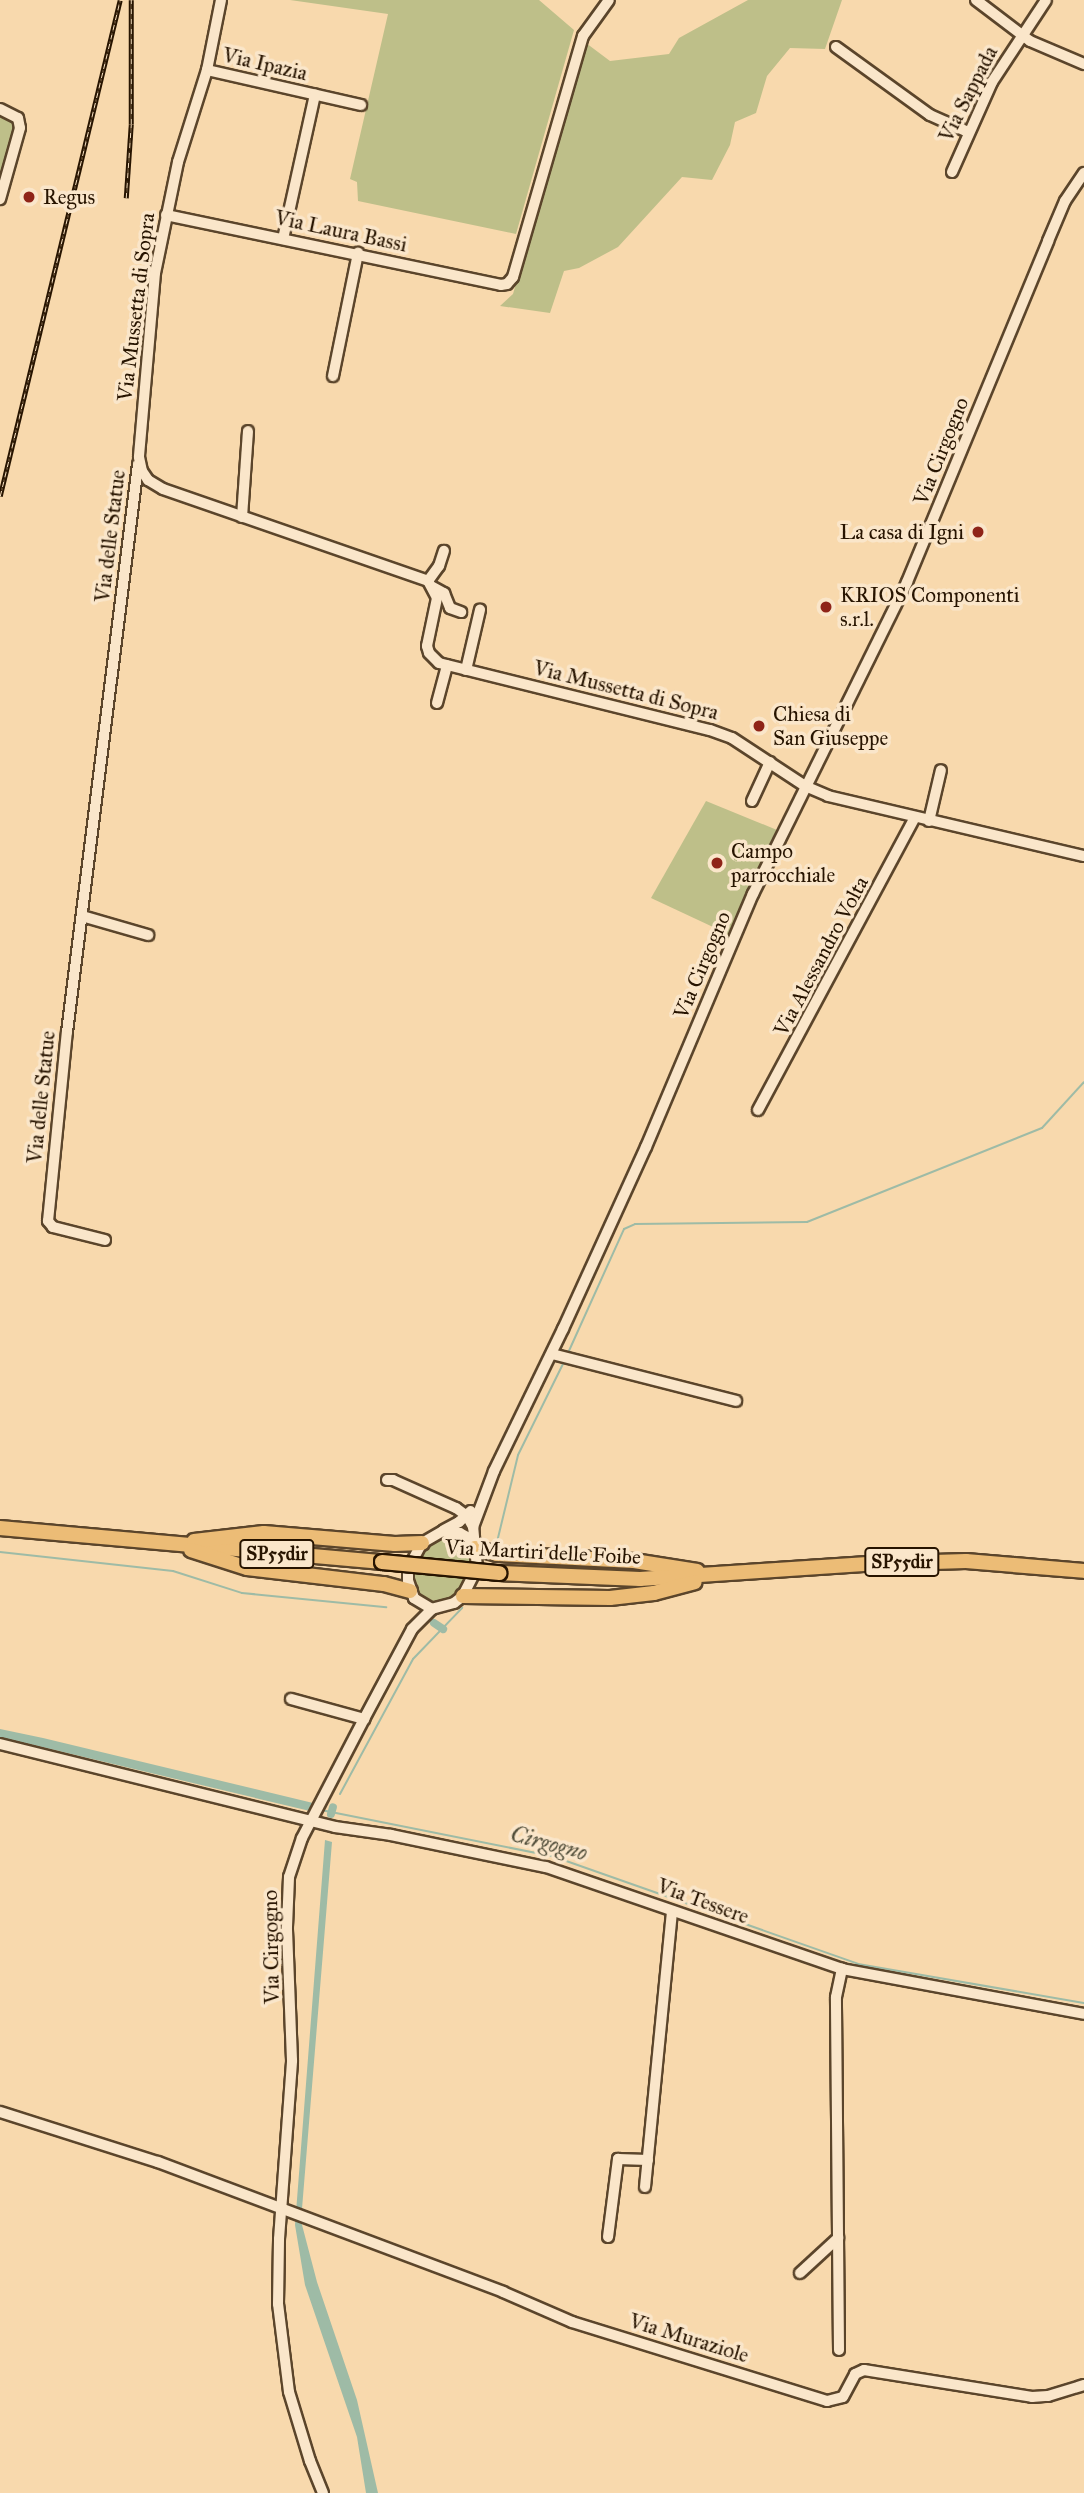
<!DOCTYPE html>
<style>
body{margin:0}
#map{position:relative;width:1084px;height:2493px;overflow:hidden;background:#f8d9ad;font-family:"IM FELL Great Primer",serif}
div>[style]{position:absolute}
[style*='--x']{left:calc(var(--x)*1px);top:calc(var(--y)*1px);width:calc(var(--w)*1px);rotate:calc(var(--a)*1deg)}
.green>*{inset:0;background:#bebf89}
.water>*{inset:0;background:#9ebba6}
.stream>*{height:2px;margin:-1px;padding:0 1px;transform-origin:1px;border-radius:1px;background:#9ebba6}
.canal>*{height:8px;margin:-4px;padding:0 4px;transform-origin:4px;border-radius:4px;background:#9ebba6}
.roads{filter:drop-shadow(2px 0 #5b452b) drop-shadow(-2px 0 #5b452b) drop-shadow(0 2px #5b452b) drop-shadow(0 -2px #5b452b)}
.minor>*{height:10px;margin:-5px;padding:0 5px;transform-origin:5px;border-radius:5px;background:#fae6ca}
.highway>*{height:14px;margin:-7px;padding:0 7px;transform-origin:7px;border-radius:7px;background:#ecbc76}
.rail>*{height:4.5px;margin-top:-2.25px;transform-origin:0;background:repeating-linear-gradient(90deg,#fae6ca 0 5px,#271400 0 10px);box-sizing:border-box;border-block:2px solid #271400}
.bridges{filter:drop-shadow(2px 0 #271400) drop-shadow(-2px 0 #271400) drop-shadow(0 2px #271400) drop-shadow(0 -2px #271400)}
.highway-bridge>*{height:14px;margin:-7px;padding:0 7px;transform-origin:7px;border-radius:7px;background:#ecbc76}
.dots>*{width:19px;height:19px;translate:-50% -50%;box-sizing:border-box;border:4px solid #fae6ca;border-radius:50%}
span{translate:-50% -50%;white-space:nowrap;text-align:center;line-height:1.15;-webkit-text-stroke:7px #fae6ca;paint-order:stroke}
.shield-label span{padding:2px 5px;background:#fae6ca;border:2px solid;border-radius:5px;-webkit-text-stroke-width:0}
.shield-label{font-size:19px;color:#271400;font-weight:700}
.street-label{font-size:21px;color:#271400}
.poi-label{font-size:21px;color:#271400}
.left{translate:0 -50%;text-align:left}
.right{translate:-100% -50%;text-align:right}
.water-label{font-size:23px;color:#514e3a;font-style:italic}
</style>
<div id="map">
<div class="green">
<div style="clip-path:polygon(290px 0,539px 0,574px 30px,516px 234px,358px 201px,357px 182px,350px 179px,388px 14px)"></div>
<div style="clip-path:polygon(748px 0,842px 0,825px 49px,790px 48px,767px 76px,756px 113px,735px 122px,730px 145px,712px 180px,682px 177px,618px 247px,579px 268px,564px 271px,550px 313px,500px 306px,513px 294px,586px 43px,610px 61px,669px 54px,679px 38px)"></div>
<div style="clip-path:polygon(0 115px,12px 120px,16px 129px,0 185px)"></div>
<div style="clip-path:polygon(706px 801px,777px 830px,728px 934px,651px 898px)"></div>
<div style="clip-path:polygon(448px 1535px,457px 1536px,469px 1545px,473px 1562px,456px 1596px,435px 1603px,417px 1593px,412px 1574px,430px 1542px)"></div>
</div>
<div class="water">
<div style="clip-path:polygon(0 1729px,43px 1738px,313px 1803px,310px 1811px,0 1737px)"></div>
<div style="clip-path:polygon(325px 1840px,332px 1842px,301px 2221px,317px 2282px,357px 2400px,378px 2493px,366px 2493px,357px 2437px,305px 2285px,295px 2225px)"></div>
</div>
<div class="stream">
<div style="--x:568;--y:1353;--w:136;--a:-65.7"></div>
<div style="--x:624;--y:1229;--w:12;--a:-24"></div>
<div style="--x:635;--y:1224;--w:172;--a:-0.7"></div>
<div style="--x:807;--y:1222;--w:253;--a:-21.8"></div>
<div style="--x:1042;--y:1128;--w:62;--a:-47.6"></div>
<div style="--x:497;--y:1542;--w:89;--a:-76.4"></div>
<div style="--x:518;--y:1455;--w:102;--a:-63.7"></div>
<div style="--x:0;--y:1552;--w:174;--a:6.3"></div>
<div style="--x:173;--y:1571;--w:72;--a:17.7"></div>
<div style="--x:242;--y:1593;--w:145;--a:5.6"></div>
<div style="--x:340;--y:1794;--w:153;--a:-61.6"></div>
<div style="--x:413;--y:1659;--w:71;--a:-46.1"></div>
<div style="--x:321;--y:1810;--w:236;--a:11.3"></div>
<div style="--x:552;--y:1856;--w:324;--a:19.4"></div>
<div style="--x:858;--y:1964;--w:229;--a:9.8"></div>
</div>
<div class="canal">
<div style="--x:434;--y:1623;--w:11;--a:34"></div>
<div style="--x:331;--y:1814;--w:7;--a:-74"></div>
</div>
<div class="roads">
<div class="minor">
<div style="--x:221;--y:0;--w:71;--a:101.3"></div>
<div style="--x:207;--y:70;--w:96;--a:107.5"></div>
<div style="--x:178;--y:162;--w:113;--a:101.7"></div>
<div style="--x:155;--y:273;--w:185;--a:95"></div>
<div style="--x:139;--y:457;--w:14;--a:78"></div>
<div style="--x:142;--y:471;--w:11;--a:56"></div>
<div style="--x:148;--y:480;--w:17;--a:31"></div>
<div style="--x:163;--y:489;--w:281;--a:19.1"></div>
<div style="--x:428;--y:581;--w:19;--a:62"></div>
<div style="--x:437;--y:598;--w:49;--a:101.8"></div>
<div style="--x:427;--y:646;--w:7;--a:74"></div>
<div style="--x:429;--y:653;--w:14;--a:45"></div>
<div style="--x:439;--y:663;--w:279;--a:13.9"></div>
<div style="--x:710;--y:730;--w:23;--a:20"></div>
<div style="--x:732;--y:738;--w:87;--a:33.3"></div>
<div style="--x:805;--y:786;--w:25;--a:23"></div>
<div style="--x:828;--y:796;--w:263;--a:13.2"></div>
<div style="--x:976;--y:0;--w:68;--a:37.2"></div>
<div style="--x:1030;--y:41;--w:59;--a:23.1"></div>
<div style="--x:836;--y:47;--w:116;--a:35.9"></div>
<div style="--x:930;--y:115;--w:42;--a:24.1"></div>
<div style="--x:207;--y:70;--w:158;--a:12.8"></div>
<div style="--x:0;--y:109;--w:20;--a:27"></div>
<div style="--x:18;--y:118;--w:10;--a:79"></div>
<div style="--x:20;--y:128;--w:74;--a:105.7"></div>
<div style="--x:952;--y:172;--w:98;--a:-66"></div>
<div style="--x:992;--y:82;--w:98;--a:-56.6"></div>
<div style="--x:166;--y:215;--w:342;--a:11.8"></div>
<div style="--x:501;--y:285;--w:6;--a:-9"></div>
<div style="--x:507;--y:284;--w:9;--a:-49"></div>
<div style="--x:513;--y:277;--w:251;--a:-73.8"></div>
<div style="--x:583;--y:36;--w:44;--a:-54.2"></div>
<div style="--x:283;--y:239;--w:148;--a:-77.5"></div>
<div style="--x:333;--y:376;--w:126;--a:-78.5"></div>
<div style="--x:242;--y:517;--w:86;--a:-86"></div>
<div style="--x:428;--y:581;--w:19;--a:-54"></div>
<div style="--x:439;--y:566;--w:16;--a:-72"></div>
<div style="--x:433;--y:587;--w:13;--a:29"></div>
<div style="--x:444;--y:593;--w:16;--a:68"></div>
<div style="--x:450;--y:608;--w:12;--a:20"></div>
<div style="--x:466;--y:670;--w:62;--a:-76.9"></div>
<div style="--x:437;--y:703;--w:39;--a:-75"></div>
<div style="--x:752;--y:801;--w:43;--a:-65.2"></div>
<div style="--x:929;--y:821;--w:52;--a:-76.8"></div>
<div style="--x:82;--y:916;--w:69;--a:16.1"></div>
<div style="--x:758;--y:1110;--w:332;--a:-61.8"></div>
<div style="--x:105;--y:1240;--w:54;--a:-166"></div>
<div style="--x:53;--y:1227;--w:8;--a:-130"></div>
<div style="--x:48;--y:1221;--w:190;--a:-84.3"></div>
<div style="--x:67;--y:1032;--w:572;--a:-82.87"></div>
<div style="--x:552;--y:1354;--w:190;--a:14.3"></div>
<div style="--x:387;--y:1480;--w:6;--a:0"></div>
<div style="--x:393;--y:1480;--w:69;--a:24"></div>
<div style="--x:456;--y:1508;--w:14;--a:36"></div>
<div style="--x:467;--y:1516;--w:13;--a:61"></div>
<div style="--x:444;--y:1530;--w:17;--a:-28"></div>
<div style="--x:459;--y:1522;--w:16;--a:-43"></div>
<div style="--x:443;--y:1531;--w:17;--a:7"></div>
<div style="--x:460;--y:1533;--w:10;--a:29"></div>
<div style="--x:469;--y:1538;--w:12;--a:59"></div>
<div style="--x:475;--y:1548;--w:20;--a:84"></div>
<div style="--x:477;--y:1568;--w:31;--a:117"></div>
<div style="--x:463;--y:1596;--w:11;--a:142"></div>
<div style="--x:454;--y:1603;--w:23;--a:165"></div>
<div style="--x:432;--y:1609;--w:21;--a:-149"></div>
<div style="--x:414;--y:1598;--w:18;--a:-109"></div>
<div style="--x:408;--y:1581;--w:12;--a:-90"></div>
<div style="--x:408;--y:1569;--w:30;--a:-62"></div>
<div style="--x:422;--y:1543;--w:24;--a:-30"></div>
<div style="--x:475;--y:1548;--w:21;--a:-95"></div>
<div style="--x:473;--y:1527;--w:60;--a:-69.4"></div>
<div style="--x:494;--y:1471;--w:158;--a:-64.1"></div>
<div style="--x:563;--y:1329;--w:200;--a:-65.5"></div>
<div style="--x:646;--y:1147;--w:275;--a:-67.1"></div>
<div style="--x:753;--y:894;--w:348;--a:-63.7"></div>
<div style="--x:907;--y:582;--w:369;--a:-67.5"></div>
<div style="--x:1048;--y:241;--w:43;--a:-67"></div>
<div style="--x:1065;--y:201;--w:34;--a:-56"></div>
<div style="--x:291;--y:1699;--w:76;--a:15.3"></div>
<div style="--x:0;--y:1744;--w:345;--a:13.9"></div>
<div style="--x:335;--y:1827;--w:57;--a:8.1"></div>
<div style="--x:391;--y:1835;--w:158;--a:11.7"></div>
<div style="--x:546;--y:1867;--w:313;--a:19"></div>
<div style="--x:842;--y:1969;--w:246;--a:10.5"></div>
<div style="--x:0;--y:2112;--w:166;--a:17.6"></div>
<div style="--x:158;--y:2162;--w:369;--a:20.6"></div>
<div style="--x:503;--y:2292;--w:75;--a:23.5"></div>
<div style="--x:572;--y:2322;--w:267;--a:17.2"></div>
<div style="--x:827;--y:2401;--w:16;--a:-14"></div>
<div style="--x:843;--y:2397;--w:26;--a:-62"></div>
<div style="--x:855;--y:2374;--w:10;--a:-24"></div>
<div style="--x:864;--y:2370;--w:170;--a:9.1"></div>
<div style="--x:1032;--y:2397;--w:16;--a:-4"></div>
<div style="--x:1048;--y:2396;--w:38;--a:-17"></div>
<div style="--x:645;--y:2187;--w:277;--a:-84.4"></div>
<div style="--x:608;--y:2237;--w:79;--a:-82.7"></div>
<div style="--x:618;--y:2159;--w:30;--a:2"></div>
<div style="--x:800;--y:2273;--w:52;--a:-42.6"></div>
<div style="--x:839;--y:2350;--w:353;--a:-90.5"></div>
<div style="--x:836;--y:1997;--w:29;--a:-78"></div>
<div style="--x:323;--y:2493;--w:35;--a:-112"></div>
<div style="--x:310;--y:2461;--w:72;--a:-106.9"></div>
<div style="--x:289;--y:2392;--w:89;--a:-97.1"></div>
<div style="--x:278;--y:2304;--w:65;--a:-89.1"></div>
<div style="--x:279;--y:2239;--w:179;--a:-85.8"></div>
<div style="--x:292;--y:2060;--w:133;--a:-92.2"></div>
<div style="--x:287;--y:1927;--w:50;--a:-87.7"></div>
<div style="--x:289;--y:1877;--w:41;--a:-71.6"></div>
<div style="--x:302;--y:1838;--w:134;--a:-62.5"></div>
<div style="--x:364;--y:1719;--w:102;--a:-61.9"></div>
<div style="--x:412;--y:1629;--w:28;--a:-45"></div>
</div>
<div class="highway">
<div style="--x:0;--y:1528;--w:384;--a:5.1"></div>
<div style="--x:194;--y:1541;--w:70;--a:-6.5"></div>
<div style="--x:264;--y:1533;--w:131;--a:4.8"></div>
<div style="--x:395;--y:1544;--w:27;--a:-2"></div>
<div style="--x:475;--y:1548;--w:23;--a:15"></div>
<div style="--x:497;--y:1554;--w:137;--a:2.9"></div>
<div style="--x:634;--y:1561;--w:64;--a:9"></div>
<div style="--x:191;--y:1550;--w:59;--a:17.8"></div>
<div style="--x:247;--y:1568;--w:138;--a:6.7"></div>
<div style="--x:384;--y:1584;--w:27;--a:15"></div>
<div style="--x:499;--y:1573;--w:141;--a:2.4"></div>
<div style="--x:640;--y:1579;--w:228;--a:-3.8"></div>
<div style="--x:868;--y:1564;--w:98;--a:-1.8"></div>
<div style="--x:966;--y:1561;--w:118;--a:4.8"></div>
<div style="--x:463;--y:1596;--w:147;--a:0.8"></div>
<div style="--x:610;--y:1598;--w:44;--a:-6.5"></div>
<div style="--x:654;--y:1593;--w:42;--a:-15"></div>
</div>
</div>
<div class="rail">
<div style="--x:126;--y:198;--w:74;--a:-86.1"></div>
<div style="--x:131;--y:124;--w:124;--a:-90"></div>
<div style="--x:0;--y:496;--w:510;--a:-76.4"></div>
</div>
<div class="bridges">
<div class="highway-bridge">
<div style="--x:382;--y:1562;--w:118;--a:5.4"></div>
</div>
</div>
<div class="dots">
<div style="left:29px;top:197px;background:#8f2418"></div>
<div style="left:978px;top:532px;background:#8f2418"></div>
<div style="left:826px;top:607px;background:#8f2418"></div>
<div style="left:759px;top:726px;background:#8f2418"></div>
<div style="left:717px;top:863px;background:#8f2418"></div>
</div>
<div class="shield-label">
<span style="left:277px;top:1554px">SP55dir</span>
<span style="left:902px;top:1562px">SP55dir</span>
</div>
<div class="street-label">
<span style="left:265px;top:64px;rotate:13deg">Via Ipazia</span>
<span style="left:968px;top:94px;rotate:-63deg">Via Sappada</span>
<span style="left:341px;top:231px;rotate:12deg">Via Laura Bassi</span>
<span style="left:136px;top:307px;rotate:-83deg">Via Mussetta di Sopra</span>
<span style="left:941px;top:451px;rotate:-68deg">Via Cirgogno</span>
<span style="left:110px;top:536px;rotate:-83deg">Via delle Statue</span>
<span style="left:626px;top:690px;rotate:14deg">Via Mussetta di Sopra</span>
<span style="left:821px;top:956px;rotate:-62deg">Via Alessandro Volta</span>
<span style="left:702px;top:965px;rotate:-67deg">Via Cirgogno</span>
<span style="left:41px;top:1097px;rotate:-84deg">Via delle Statue</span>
<span style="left:543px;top:1552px;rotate:3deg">Via Martiri delle Foibe</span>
<span style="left:703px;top:1901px;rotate:20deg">Via Tessere</span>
<span style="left:271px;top:1947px;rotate:-91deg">Via Cirgogno</span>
<span style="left:689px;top:2338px;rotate:17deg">Via Muraziole</span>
</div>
<div class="poi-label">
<span class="left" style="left:43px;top:197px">Regus</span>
<span class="right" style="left:964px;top:532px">La casa di Igni</span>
<span class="left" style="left:840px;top:607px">KRIOS Componenti<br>s.r.l.</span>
<span class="left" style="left:773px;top:726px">Chiesa di<br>San Giuseppe</span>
<span class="left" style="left:731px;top:863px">Campo<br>parrocchiale</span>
</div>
<div class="water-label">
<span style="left:549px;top:1843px;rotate:15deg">Cirgogno</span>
</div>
</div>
